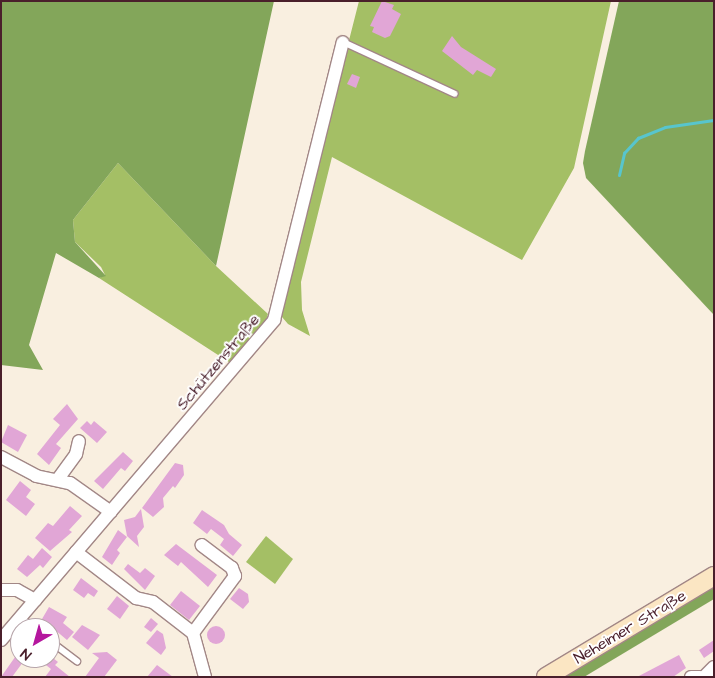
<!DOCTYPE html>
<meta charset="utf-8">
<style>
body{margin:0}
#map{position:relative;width:715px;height:678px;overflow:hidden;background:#f9efe0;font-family:"Architects Daughter",sans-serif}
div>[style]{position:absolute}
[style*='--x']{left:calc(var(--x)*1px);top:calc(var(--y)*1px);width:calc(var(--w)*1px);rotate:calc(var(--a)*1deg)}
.green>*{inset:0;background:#a4bf65}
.forest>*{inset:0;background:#83a65a}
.stream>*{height:3px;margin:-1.5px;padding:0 1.5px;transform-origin:1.5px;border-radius:1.5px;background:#58c5cd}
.building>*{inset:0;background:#e1a6d6}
.round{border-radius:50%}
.roads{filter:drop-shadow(1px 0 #a28786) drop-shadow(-1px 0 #a28786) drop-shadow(0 1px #a28786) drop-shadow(0 -1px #a28786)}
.service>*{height:6px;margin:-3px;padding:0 3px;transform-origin:3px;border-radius:3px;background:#fff}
.minor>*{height:12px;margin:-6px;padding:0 6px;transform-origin:6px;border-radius:6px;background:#fff}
.secondary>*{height:18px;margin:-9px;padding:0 9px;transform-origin:9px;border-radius:9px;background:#fbe6c3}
span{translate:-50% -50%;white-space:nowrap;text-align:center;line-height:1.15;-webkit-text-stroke:4px #fff;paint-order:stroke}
.street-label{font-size:16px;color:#4a1f2b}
.frame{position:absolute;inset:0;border:2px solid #4a1f2b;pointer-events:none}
.north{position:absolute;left:10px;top:618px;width:50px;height:50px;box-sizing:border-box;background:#fff;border:1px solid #b7a5aa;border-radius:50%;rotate:218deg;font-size:14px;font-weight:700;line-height:20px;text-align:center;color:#4a1f2b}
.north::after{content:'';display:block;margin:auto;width:18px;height:22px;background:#b5179e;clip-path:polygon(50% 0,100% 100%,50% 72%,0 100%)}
</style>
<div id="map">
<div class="green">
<div style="clip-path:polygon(359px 1px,611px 1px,574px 168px,522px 260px,332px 157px,301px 282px,302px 310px,310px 336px,288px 324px,282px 317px,283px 300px)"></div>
<div style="clip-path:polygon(118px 163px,216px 266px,268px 314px,264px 327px,232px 364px,99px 278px,105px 275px,101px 267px,75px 242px,73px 220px)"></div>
<div style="clip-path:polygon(266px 536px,293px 559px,275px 584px,246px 562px)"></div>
</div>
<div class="forest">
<div style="clip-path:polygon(1px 1px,274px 1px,216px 266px,118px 163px,73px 220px,75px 242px,106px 276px,99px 278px,56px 253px,29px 345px,43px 370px,1px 365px)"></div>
<div style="clip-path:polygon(619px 1px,714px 1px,714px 315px,586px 178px,583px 163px,585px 151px)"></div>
<div style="clip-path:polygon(714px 581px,714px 599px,584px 677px,555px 677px)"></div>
</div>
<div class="stream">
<div style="--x:619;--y:175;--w:23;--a:-77"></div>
<div style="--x:624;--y:153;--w:21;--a:-47"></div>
<div style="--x:638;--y:138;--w:29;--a:-22"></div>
<div style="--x:665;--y:127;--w:49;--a:-8.1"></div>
</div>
<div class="building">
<div style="clip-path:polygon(382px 1px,394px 5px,392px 9px,401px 14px,390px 36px,385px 38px,372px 32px,374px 27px,370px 26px)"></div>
<div style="clip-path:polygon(452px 36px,461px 47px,496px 69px,491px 77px,477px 70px,473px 75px,442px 51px)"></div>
<div style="clip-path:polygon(352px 74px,360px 77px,356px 88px,347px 84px)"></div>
<div style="clip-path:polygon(67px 404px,78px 419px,56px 444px,61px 448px,49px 465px,37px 454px,60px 425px,53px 419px)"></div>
<div style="clip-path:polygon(87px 421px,91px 425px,94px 421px,107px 432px,97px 443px,80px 428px)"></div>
<div style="clip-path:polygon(8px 425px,27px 435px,18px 452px,1px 442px)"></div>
<div style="clip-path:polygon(123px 452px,133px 461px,125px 471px,121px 468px,103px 489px,94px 481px)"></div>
<div style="clip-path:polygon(175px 463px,183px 465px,184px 475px,175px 488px,173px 486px,163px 498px,164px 507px,153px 517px,142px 508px)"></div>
<div style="clip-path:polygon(20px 481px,31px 490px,26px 497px,35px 504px,26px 516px,6px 500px)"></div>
<div style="clip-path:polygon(70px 506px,82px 516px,69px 530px,72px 532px,50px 551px,35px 538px,48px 523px,53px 526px)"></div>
<div style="clip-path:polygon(141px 509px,144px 527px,137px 536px,139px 547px,127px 536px,124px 520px,135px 517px)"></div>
<div style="clip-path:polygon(202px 510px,224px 525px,229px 534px,242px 545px,233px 556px,220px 545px,224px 539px,211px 529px,207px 534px,193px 523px)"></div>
<div style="clip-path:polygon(118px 530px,127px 537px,117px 550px,120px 553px,112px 565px,102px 557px)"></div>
<div style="clip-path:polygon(176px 544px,217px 575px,208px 587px,181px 562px,178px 566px,164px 555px)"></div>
<div style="clip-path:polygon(42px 548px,52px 557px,43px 568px,40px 565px,27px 577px,17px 569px,28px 555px,33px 559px)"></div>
<div style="clip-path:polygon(128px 564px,140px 573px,145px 568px,155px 576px,145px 590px,124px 569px)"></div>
<div style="clip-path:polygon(81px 578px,98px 591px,94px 597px,88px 593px,84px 598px,73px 590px)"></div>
<div style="clip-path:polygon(239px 588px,248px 594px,249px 602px,243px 609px,230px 599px)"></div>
<div style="clip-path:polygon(181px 591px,200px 606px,189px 620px,170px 605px)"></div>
<div style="clip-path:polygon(117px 596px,129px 606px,120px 619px,107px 609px)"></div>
<div style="clip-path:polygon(49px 607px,67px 617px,63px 623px,74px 632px,67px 640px,42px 619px)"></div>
<div style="clip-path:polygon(151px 618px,158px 624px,151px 632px,144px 627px)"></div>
<div style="clip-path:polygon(82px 625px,100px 635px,88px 650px,72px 637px)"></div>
<div class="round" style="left:207px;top:626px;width:18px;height:18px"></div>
<div style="clip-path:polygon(157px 630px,163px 634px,166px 648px,161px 655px,146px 643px)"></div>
<div style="clip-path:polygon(714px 640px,714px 651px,704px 658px,699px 650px)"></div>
<div style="clip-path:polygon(20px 650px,20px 658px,26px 658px,12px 677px,1px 677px)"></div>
<div style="clip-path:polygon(107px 652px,117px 660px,104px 677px,85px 677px,99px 658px,92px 653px)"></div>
<div style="clip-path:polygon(679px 655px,686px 668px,673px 677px,637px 677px)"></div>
<div style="clip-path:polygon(37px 658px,53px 658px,58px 662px,55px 665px,70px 677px,45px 677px,51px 669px)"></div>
<div style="clip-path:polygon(157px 665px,173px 677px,147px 677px)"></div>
</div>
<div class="roads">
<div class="service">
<div style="--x:343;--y:42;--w:123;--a:24.9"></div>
<div style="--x:20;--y:617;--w:18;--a:38"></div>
<div style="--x:50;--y:641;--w:34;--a:37"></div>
</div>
<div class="minor">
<div style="--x:1;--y:457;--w:40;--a:28"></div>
<div style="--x:36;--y:476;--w:35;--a:12"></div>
<div style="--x:70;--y:483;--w:50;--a:35.3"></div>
<div style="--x:58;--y:479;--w:31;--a:-54"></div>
<div style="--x:76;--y:454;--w:13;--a:-77"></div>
<div style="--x:76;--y:552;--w:76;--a:37.5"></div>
<div style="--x:136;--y:598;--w:17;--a:13"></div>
<div style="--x:153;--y:602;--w:51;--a:37.8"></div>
<div style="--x:193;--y:633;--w:46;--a:74.7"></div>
<div style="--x:1;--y:590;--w:16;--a:0"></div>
<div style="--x:17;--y:590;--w:21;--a:29"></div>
<div style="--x:193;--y:633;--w:71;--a:-53.6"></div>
<div style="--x:235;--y:576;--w:9;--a:-111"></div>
<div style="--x:232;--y:568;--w:38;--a:-143"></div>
<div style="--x:1;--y:640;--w:421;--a:-49.5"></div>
<div style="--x:274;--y:320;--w:286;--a:-76.1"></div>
<div style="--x:691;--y:677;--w:9;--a:0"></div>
<div style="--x:704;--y:677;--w:14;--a:-45"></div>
</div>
<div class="secondary">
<div style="--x:546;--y:677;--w:196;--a:-31"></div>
</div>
</div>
<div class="street-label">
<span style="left:218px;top:362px;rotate:-50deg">Schützenstraße</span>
<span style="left:630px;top:627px;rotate:-31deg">Neheimer Straße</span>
</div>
<div class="frame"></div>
<div class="north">N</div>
</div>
